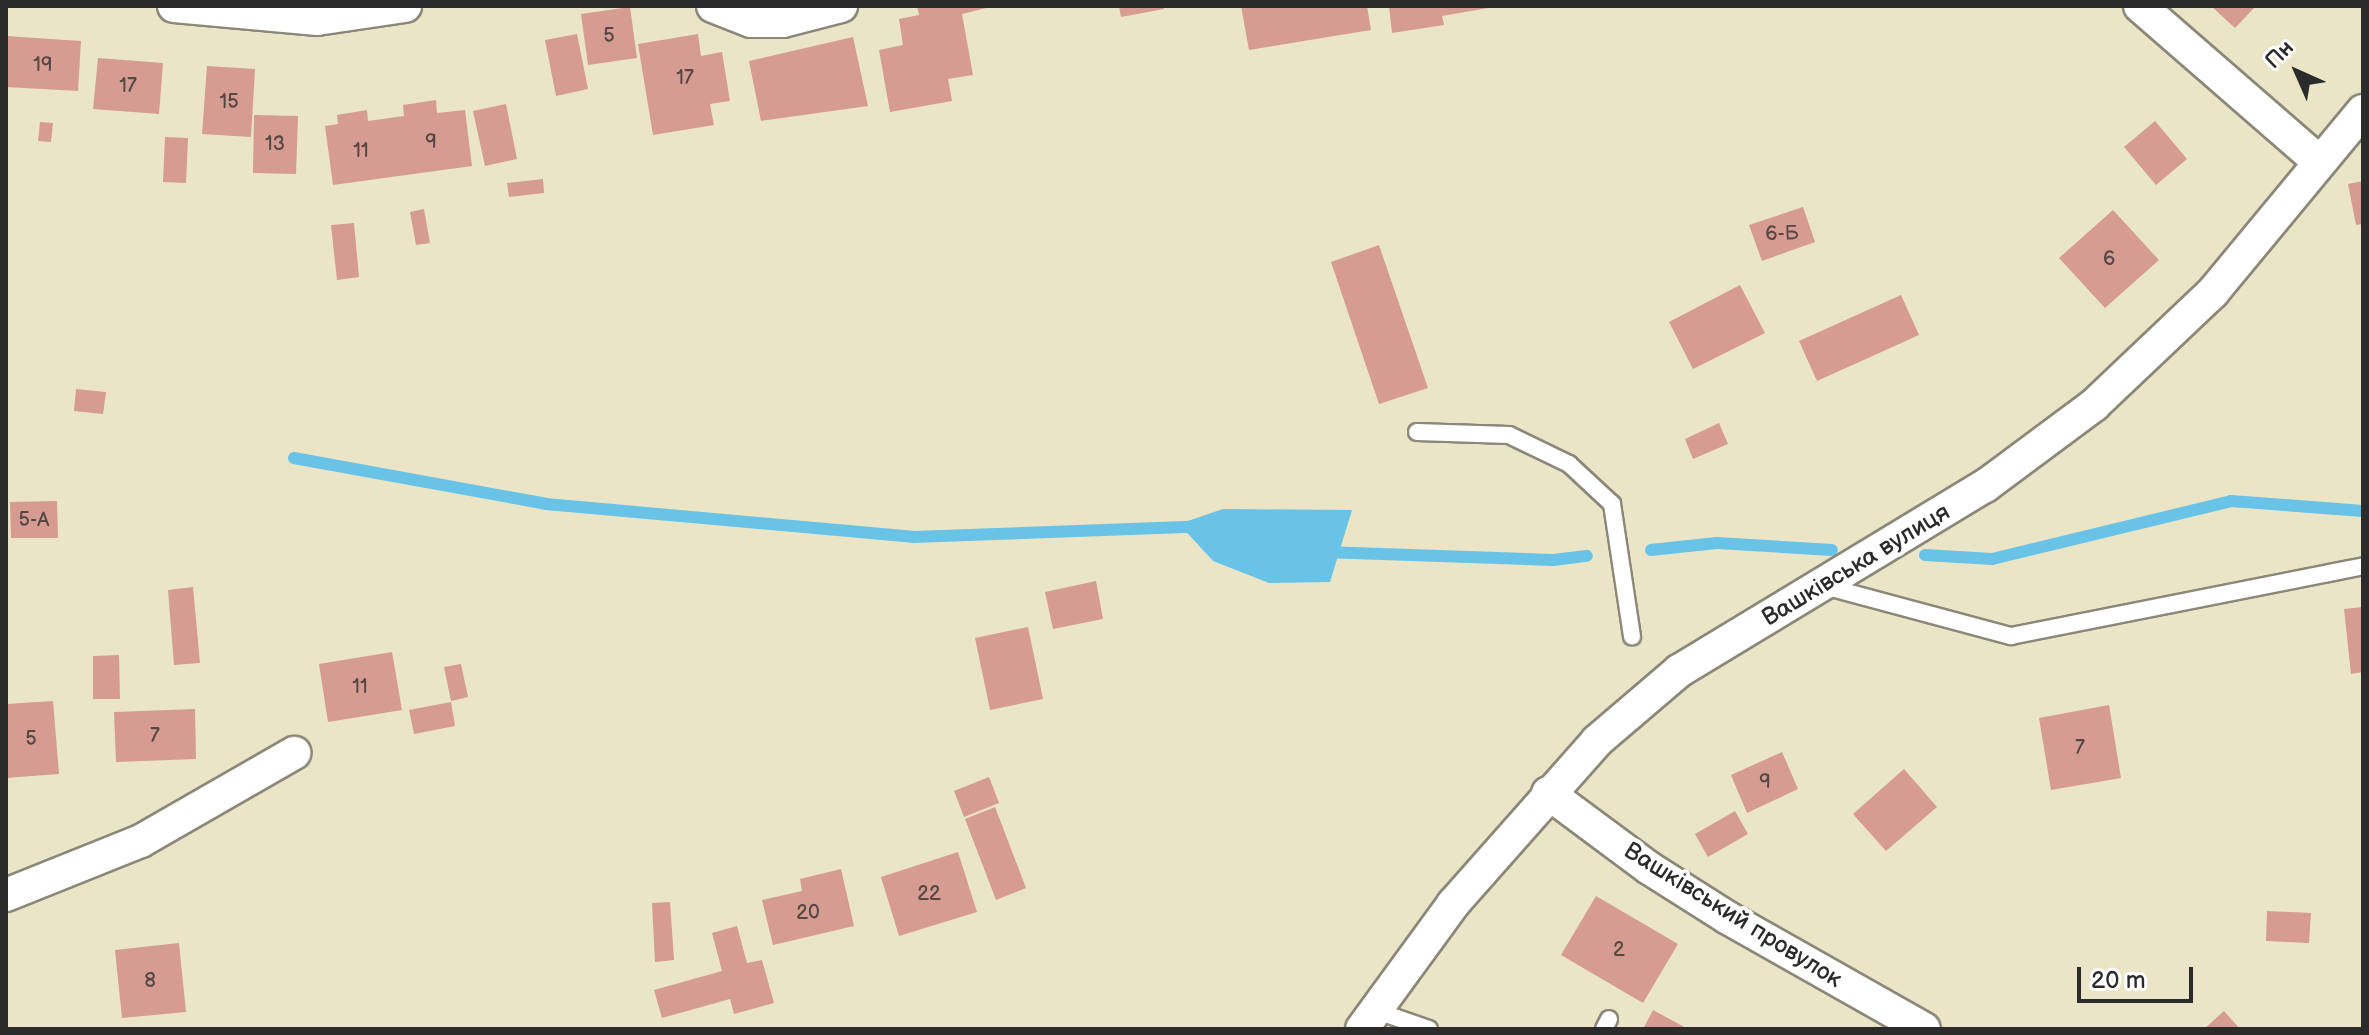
<!DOCTYPE html>
<meta charset="utf-8">
<style>
body{margin:0}
#map{position:relative;width:2369px;height:1035px;overflow:hidden;background:#ebe5c7;font-family:"Balsamiq Sans",sans-serif}
div>[style]{position:absolute}
[style*='--x']{left:calc(var(--x)*1px);top:calc(var(--y)*1px);width:calc(var(--w)*1px);rotate:calc(var(--a)*1deg)}
.water>*{inset:0;background:#69c3e6}
.stream>*{height:12px;margin:-6px;padding:0 6px;transform-origin:6px;border-radius:6px;background:#69c3e6}
.building>*{inset:0;background:#d69b91}
.roads{filter:drop-shadow(2px 0 #8b8879) drop-shadow(-2px 0 #8b8879) drop-shadow(0 2px #8b8879) drop-shadow(0 -2px #8b8879)}
.service>*{height:16px;margin:-8px;padding:0 8px;transform-origin:8px;border-radius:8px;background:#fff}
.minor>*{height:32px;margin:-16px;padding:0 16px;transform-origin:16px;border-radius:16px;background:#fff}
span{translate:-50% -50%;white-space:nowrap;text-align:center;line-height:1.15;-webkit-text-stroke:8px #fff;paint-order:stroke}
.number-label{font-size:20px;color:#564744}
.number-label span{-webkit-text-stroke-width:0}
.street-label{font-size:24px;color:#2b2b2b}
.frame{position:absolute;inset:0;border:8px solid #2b2b2b;pointer-events:none}
.north{position:absolute;left:2257px;top:32px;width:80px;height:80px;-webkit-text-stroke:6px #fff;paint-order:stroke;rotate:315deg;font-size:22px;font-weight:700;line-height:32px;text-align:center;color:#2b2b2b}
.north::after{content:'';display:block;margin:auto;width:28px;height:36px;background:#2b2b2b;clip-path:polygon(50% 0,100% 100%,50% 72%,0 100%)}
.scale{position:absolute;left:2077px;top:967px;width:116px;height:36px;box-sizing:border-box;border:4px solid #2b2b2b;border-top:0;padding-left:10px;font-size:24px;line-height:28px;white-space:nowrap;color:#2b2b2b;-webkit-text-stroke:6px #fff;paint-order:stroke}
</style>
<div id="map">
<div class="water">
<div style="clip-path:polygon(1223px 509px,1352px 510px,1330px 582px,1269px 583px,1213px 561px,1179px 524px)"></div>
</div>
<div class="stream">
<div style="--x:294;--y:458;--w:256;--a:10.3"></div>
<div style="--x:546;--y:504;--w:368;--a:5.1"></div>
<div style="--x:913;--y:537;--w:279;--a:-2.1"></div>
<div style="--x:1651;--y:550;--w:66;--a:-6.1"></div>
<div style="--x:1717;--y:543;--w:115;--a:3.5"></div>
<div style="--x:1324;--y:552;--w:229;--a:2"></div>
<div style="--x:1553;--y:560;--w:34;--a:-7"></div>
<div style="--x:1925;--y:555;--w:67;--a:3.4"></div>
<div style="--x:1992;--y:559;--w:246;--a:-13.6"></div>
<div style="--x:2231;--y:501;--w:132;--a:4.3"></div>
</div>
<div class="building">
<div style="clip-path:polygon(917px 6px,990px 7px,962px 14px,973px 75px,948px 79px,952px 101px,890px 112px,879px 50px,903px 45px,899px 19px,919px 15px)"></div>
<div style="clip-path:polygon(1119px 6px,1163px 6px,1164px 9px,1121px 17px)"></div>
<div style="clip-path:polygon(1241px 6px,1367px 6px,1371px 30px,1249px 50px)"></div>
<div style="clip-path:polygon(1389px 6px,1488px 6px,1488px 8px,1442px 16px,1444px 25px,1392px 33px)"></div>
<div style="clip-path:polygon(2211px 6px,2256px 6px,2235px 28px)"></div>
<div style="clip-path:polygon(630px 7px,637px 58px,588px 65px,581px 14px)"></div>
<div style="clip-path:polygon(577px 34px,588px 89px,556px 96px,545px 40px)"></div>
<div style="clip-path:polygon(698px 34px,701px 56px,722px 52px,730px 101px,710px 104px,714px 125px,653px 135px,638px 44px)"></div>
<div style="clip-path:polygon(6px 36px,81px 41px,78px 91px,6px 87px)"></div>
<div style="clip-path:polygon(853px 37px,868px 106px,761px 121px,749px 61px)"></div>
<div style="clip-path:polygon(98px 58px,163px 63px,159px 114px,93px 109px)"></div>
<div style="clip-path:polygon(207px 66px,255px 69px,251px 137px,202px 134px)"></div>
<div style="clip-path:polygon(436px 100px,437px 113px,465px 110px,472px 166px,333px 185px,325px 126px,338px 124px,337px 115px,367px 110px,368px 121px,404px 116px,403px 105px)"></div>
<div style="clip-path:polygon(506px 104px,517px 159px,485px 166px,473px 111px)"></div>
<div style="clip-path:polygon(254px 115px,298px 116px,296px 174px,253px 173px)"></div>
<div style="clip-path:polygon(2155px 121px,2187px 159px,2156px 185px,2124px 147px)"></div>
<div style="clip-path:polygon(40px 122px,53px 123px,51px 142px,38px 141px)"></div>
<div style="clip-path:polygon(165px 137px,188px 138px,186px 183px,163px 182px)"></div>
<div style="clip-path:polygon(543px 179px,544px 193px,509px 197px,507px 183px)"></div>
<div style="clip-path:polygon(2363px 181px,2363px 224px,2356px 225px,2348px 184px)"></div>
<div style="clip-path:polygon(1803px 207px,1815px 242px,1762px 261px,1749px 225px)"></div>
<div style="clip-path:polygon(424px 209px,430px 243px,416px 245px,410px 212px)"></div>
<div style="clip-path:polygon(2113px 210px,2159px 260px,2105px 308px,2059px 258px)"></div>
<div style="clip-path:polygon(354px 223px,359px 277px,337px 280px,331px 225px)"></div>
<div style="clip-path:polygon(1379px 245px,1428px 388px,1379px 404px,1331px 262px)"></div>
<div style="clip-path:polygon(1740px 285px,1765px 333px,1693px 369px,1669px 322px)"></div>
<div style="clip-path:polygon(1901px 295px,1919px 335px,1817px 381px,1799px 341px)"></div>
<div style="clip-path:polygon(76px 389px,106px 392px,103px 414px,74px 411px)"></div>
<div style="clip-path:polygon(1719px 423px,1728px 444px,1693px 459px,1685px 439px)"></div>
<div style="clip-path:polygon(57px 501px,58px 538px,11px 538px,10px 502px)"></div>
<div style="clip-path:polygon(1096px 581px,1103px 619px,1053px 629px,1045px 592px)"></div>
<div style="clip-path:polygon(193px 587px,200px 663px,174px 665px,168px 590px)"></div>
<div style="clip-path:polygon(2363px 607px,2363px 672px,2351px 674px,2344px 609px)"></div>
<div style="clip-path:polygon(1028px 627px,1043px 699px,990px 710px,975px 638px)"></div>
<div style="clip-path:polygon(392px 652px,402px 710px,328px 722px,319px 664px)"></div>
<div style="clip-path:polygon(119px 655px,120px 699px,93px 699px,93px 656px)"></div>
<div style="clip-path:polygon(461px 664px,468px 697px,451px 701px,444px 667px)"></div>
<div style="clip-path:polygon(53px 701px,59px 774px,6px 778px,6px 704px)"></div>
<div style="clip-path:polygon(451px 702px,455px 726px,414px 734px,409px 710px)"></div>
<div style="clip-path:polygon(2109px 705px,2121px 778px,2051px 790px,2039px 718px)"></div>
<div style="clip-path:polygon(195px 709px,196px 759px,116px 762px,114px 712px)"></div>
<div style="clip-path:polygon(1782px 752px,1798px 789px,1747px 813px,1731px 775px)"></div>
<div style="clip-path:polygon(1904px 769px,1937px 807px,1886px 851px,1853px 814px)"></div>
<div style="clip-path:polygon(989px 777px,999px 803px,964px 817px,954px 791px)"></div>
<div style="clip-path:polygon(995px 807px,1026px 888px,996px 900px,965px 819px)"></div>
<div style="clip-path:polygon(1735px 811px,1748px 834px,1708px 857px,1695px 834px)"></div>
<div style="clip-path:polygon(958px 852px,977px 912px,899px 936px,881px 877px)"></div>
<div style="clip-path:polygon(841px 869px,854px 926px,773px 945px,762px 900px,802px 891px,800px 879px)"></div>
<div style="clip-path:polygon(1596px 896px,1678px 944px,1643px 1003px,1561px 955px)"></div>
<div style="clip-path:polygon(670px 902px,674px 960px,655px 962px,652px 903px)"></div>
<div style="clip-path:polygon(2267px 911px,2311px 913px,2309px 943px,2266px 941px)"></div>
<div style="clip-path:polygon(737px 926px,747px 963px,762px 960px,774px 1003px,734px 1014px,730px 999px,662px 1018px,654px 990px,722px 971px,712px 933px)"></div>
<div style="clip-path:polygon(179px 943px,186px 1012px,122px 1018px,115px 950px)"></div>
<div style="clip-path:polygon(1653px 1010px,1688px 1029px,1643px 1029px)"></div>
<div style="clip-path:polygon(2224px 1011px,2240px 1029px,2204px 1029px)"></div>
</div>
<div class="roads">
<div class="service">
<div style="--x:1417;--y:432;--w:92;--a:1.9"></div>
<div style="--x:1509;--y:435;--w:67;--a:25.8"></div>
<div style="--x:1569;--y:464;--w:59;--a:42.9"></div>
<div style="--x:1612;--y:504;--w:134;--a:81.4"></div>
<div style="--x:1824;--y:586;--w:194;--a:15"></div>
<div style="--x:2011;--y:636;--w:359;--a:-11.2"></div>
<div style="--x:1377;--y:1011;--w:55;--a:19.1"></div>
<div style="--x:1604;--y:1029;--w:11;--a:-63"></div>
</div>
<div class="minor">
<div style="--x:174;--y:6;--w:144;--a:5.2"></div>
<div style="--x:317;--y:19;--w:89;--a:-8.4"></div>
<div style="--x:713;--y:6;--w:41;--a:21.5"></div>
<div style="--x:751;--y:21;--w:32;--a:0"></div>
<div style="--x:783;--y:21;--w:60;--a:-14.5"></div>
<div style="--x:2140;--y:6;--w:236;--a:41"></div>
<div style="--x:1548;--y:793;--w:126;--a:36.6"></div>
<div style="--x:1649;--y:868;--w:93;--a:32.3"></div>
<div style="--x:1728;--y:918;--w:225;--a:29.5"></div>
<div style="--x:6;--y:895;--w:145;--a:-21.8"></div>
<div style="--x:141;--y:841;--w:177;--a:-29.9"></div>
<div style="--x:1362;--y:1029;--w:155;--a:-53.9"></div>
<div style="--x:1453;--y:904;--w:217;--a:-48.5"></div>
<div style="--x:1597;--y:741;--w:108;--a:-40.5"></div>
<div style="--x:1679;--y:671;--w:358;--a:-31.2"></div>
<div style="--x:1985;--y:486;--w:136;--a:-36.6"></div>
<div style="--x:2094;--y:405;--w:164;--a:-43.5"></div>
<div style="--x:2213;--y:292;--w:235;--a:-50.4"></div>
</div>
</div>
<div class="number-label">
<span style="left:609px;top:36px">5</span>
<span style="left:43px;top:65px">19</span>
<span style="left:685px;top:78px">17</span>
<span style="left:128px;top:86px">17</span>
<span style="left:229px;top:102px">15</span>
<span style="left:431px;top:142px">9</span>
<span style="left:275px;top:144px">13</span>
<span style="left:361px;top:151px">11</span>
<span style="left:1782px;top:234px">6-Б</span>
<span style="left:2109px;top:259px">6</span>
<span style="left:34px;top:520px">5-А</span>
<span style="left:360px;top:687px">11</span>
<span style="left:155px;top:736px">7</span>
<span style="left:31px;top:739px">5</span>
<span style="left:2080px;top:748px">7</span>
<span style="left:1765px;top:782px">9</span>
<span style="left:929px;top:894px">22</span>
<span style="left:808px;top:913px">20</span>
<span style="left:1619px;top:950px">2</span>
<span style="left:150px;top:981px">8</span>
</div>
<div class="street-label">
<span style="left:1856px;top:565px;rotate:-31deg">Вашківська вулиця</span>
<span style="left:1733px;top:915px;rotate:32deg">Вашківський провулок</span>
</div>
<div class="frame"></div>
<div class="north">Пн</div>
<div class="scale">20 m</div>
</div>
